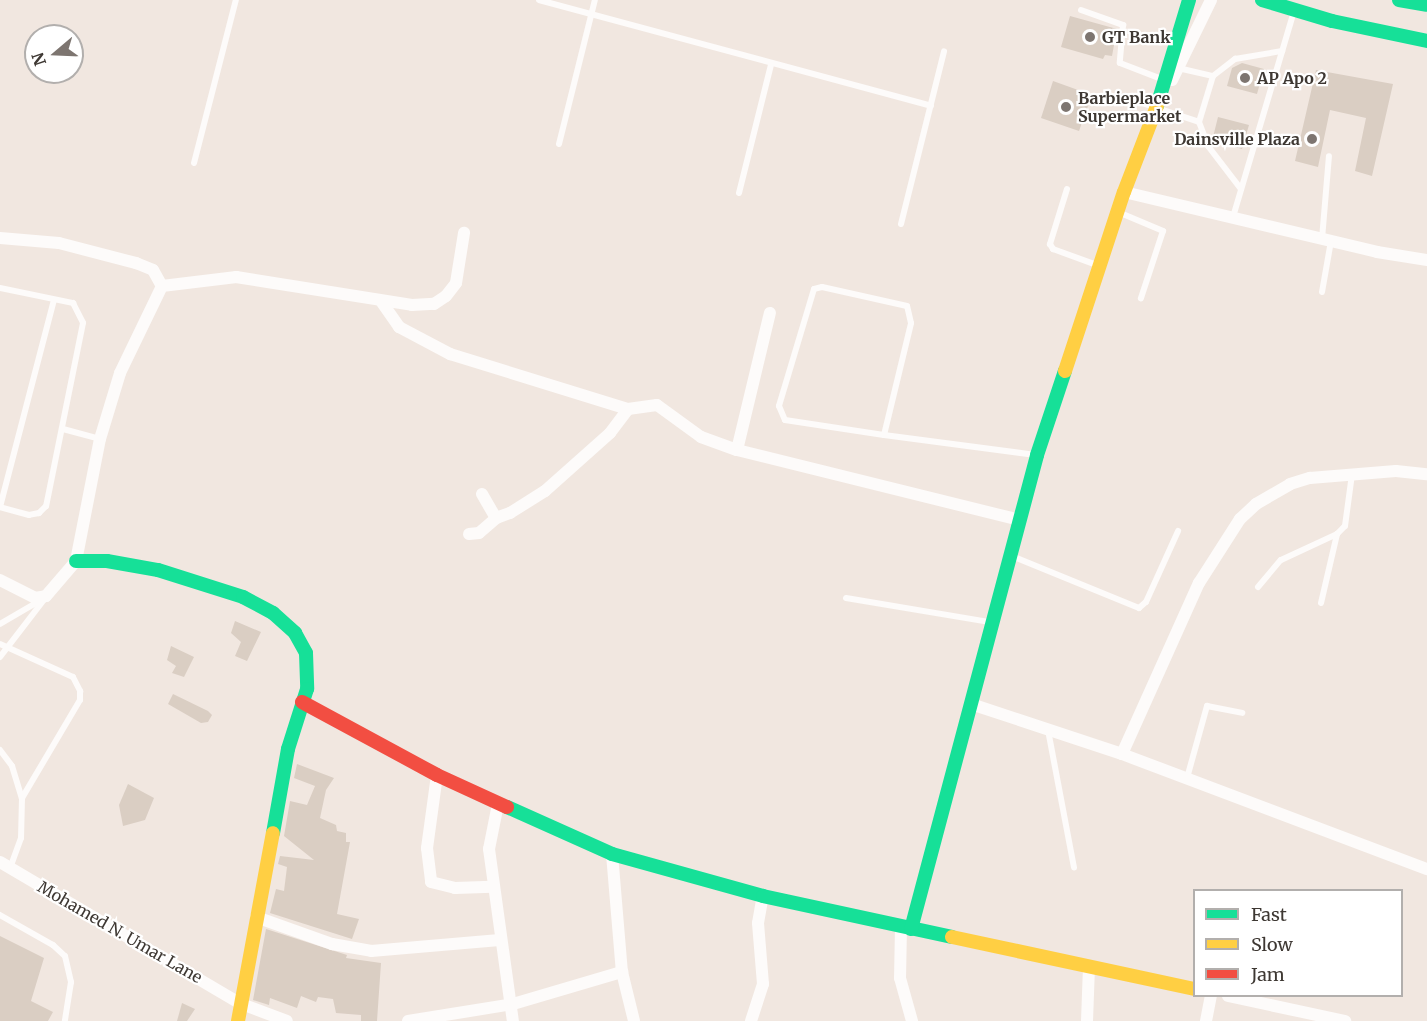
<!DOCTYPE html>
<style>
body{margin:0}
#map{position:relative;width:1427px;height:1021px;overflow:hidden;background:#f1e7e0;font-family:Merriweather,serif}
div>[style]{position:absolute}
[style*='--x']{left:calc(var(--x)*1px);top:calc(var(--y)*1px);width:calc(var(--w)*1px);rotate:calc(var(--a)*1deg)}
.building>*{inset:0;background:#dacec3}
.lane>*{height:6px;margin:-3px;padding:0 3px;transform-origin:3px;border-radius:3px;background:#fdfbfa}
.street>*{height:12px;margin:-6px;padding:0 6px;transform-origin:6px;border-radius:6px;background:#fdfbfa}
.fast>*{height:14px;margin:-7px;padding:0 7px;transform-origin:7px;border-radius:7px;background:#16e098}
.slow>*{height:14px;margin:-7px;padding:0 7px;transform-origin:7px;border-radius:7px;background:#ffcf43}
.jam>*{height:14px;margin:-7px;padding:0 7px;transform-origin:7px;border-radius:7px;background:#f24e42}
.dots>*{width:16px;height:16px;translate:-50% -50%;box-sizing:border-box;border:3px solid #fff;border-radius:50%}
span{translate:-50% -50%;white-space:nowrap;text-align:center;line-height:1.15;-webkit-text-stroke:4.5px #fff;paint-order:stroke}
.poi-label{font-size:16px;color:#3e3833;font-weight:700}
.left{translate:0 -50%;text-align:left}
.right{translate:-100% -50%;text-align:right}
.street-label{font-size:16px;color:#3e3833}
.legend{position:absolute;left:1193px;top:889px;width:210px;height:108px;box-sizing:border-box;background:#fff;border:2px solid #b2afad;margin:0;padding:8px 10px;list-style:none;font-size:18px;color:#3e3833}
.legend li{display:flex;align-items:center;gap:12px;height:30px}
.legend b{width:30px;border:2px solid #b2afad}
.north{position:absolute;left:24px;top:24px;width:60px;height:60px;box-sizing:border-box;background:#fff;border:2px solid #b2afad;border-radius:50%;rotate:251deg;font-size:16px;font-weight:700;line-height:24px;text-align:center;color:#3e3833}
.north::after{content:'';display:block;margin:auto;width:21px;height:27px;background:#7d7570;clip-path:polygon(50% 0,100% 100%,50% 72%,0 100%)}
</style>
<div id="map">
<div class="building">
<div style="clip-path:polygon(1070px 16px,1117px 29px,1112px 56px,1105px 55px,1103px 59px,1061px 47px)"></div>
<div style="clip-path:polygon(1242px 63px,1264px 69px,1257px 94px,1227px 86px,1232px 68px)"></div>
<div style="clip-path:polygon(1316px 70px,1393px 84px,1372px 176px,1355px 171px,1366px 118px,1330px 110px,1318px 167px,1295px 161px)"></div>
<div style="clip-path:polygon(1053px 81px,1092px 95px,1079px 131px,1041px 118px)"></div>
<div style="clip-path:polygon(1218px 117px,1249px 125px,1242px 149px,1212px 141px)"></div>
<div style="clip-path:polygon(235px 621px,261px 632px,247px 661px,235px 656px,241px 642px,231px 633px)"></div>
<div style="clip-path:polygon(171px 646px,194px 657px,184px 677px,172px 673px,176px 666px,167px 660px)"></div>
<div style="clip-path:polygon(173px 694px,208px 711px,212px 715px,208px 722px,201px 723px,168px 704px)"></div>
<div style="clip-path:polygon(297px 764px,334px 778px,326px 790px,320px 818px,336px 825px,337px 831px,346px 833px,346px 842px,350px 842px,337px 914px,359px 919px,352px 939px,270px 913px,276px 889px,284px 891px,287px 867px,278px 864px,280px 856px,314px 860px,284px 836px,290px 801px,307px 805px,315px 786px,294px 778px)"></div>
<div style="clip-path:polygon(128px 784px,154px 798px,145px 820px,123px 826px,119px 805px)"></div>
<div style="clip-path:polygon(266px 929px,347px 955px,346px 958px,381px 963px,377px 1021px,361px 1021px,361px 1015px,336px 1013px,333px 999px,318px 997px,316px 1002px,301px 996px,297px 1008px,270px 998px,269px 1005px,253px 1000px)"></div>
<div style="clip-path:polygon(0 936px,44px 958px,31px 1001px,53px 1012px,48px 1021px,0 1021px)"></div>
<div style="clip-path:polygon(182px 1003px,195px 1009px,187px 1021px,177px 1021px)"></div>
</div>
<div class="lane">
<div style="--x:539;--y:0;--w:406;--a:15.1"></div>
<div style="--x:1081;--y:10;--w:45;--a:19.7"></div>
<div style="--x:1123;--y:25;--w:38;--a:95"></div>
<div style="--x:1120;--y:63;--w:47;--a:21.1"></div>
<div style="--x:1178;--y:68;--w:36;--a:13"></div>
<div style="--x:1213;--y:76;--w:48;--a:106.9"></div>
<div style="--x:1199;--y:122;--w:26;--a:69"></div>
<div style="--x:1208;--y:146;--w:54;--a:52.5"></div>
<div style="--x:1213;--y:76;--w:28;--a:-38"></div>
<div style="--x:1235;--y:59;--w:48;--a:-9.7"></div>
<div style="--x:1124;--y:97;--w:79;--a:18.4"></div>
<div style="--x:559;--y:144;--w:148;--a:-76"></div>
<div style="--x:194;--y:163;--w:168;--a:-75.6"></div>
<div style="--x:1067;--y:189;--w:58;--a:107.2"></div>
<div style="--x:1050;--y:244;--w:6;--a:59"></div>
<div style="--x:1053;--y:249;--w:47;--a:20"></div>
<div style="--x:739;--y:193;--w:132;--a:-76"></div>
<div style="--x:1118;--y:212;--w:49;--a:22.9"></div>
<div style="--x:1163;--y:231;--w:71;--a:108.2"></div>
<div style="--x:1233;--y:217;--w:215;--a:-73.5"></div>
<div style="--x:901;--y:224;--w:178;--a:-76"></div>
<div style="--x:1322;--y:239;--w:83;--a:-85.2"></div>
<div style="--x:0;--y:288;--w:75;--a:11.6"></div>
<div style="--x:73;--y:303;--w:22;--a:63"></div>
<div style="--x:83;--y:323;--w:187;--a:101.4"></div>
<div style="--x:46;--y:506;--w:10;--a:135"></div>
<div style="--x:39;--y:513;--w:10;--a:169"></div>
<div style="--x:29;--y:515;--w:30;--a:-165"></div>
<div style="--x:1322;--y:292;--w:52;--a:-80"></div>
<div style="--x:63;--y:429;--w:38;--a:15"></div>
<div style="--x:884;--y:435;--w:115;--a:-76.4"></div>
<div style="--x:911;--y:323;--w:17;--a:-103"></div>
<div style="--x:907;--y:306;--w:87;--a:-167.4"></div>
<div style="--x:822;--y:287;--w:8;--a:166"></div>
<div style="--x:814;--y:289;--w:122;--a:106.7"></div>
<div style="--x:779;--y:406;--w:15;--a:67"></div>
<div style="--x:785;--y:420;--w:100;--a:8.6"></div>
<div style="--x:884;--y:435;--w:153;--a:7.5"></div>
<div style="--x:0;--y:507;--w:214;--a:-75.4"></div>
<div style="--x:1014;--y:557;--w:135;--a:22.2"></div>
<div style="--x:1139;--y:608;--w:9;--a:-41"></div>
<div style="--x:1146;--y:602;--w:78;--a:-65.7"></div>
<div style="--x:1258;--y:587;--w:35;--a:-50"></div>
<div style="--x:1281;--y:560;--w:62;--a:-24.9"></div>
<div style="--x:1337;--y:534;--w:11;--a:-45"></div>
<div style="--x:1345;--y:526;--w:52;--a:-82.3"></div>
<div style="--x:846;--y:598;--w:146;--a:9.5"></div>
<div style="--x:1321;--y:603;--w:71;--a:-76.9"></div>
<div style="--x:0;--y:624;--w:48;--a:-30.3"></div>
<div style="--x:0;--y:644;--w:80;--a:24.3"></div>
<div style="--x:73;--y:677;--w:16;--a:63"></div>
<div style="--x:80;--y:691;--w:9;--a:90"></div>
<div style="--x:80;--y:700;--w:114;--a:120.6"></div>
<div style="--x:0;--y:657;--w:76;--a:-52.5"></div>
<div style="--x:1048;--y:730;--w:140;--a:79.3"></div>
<div style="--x:0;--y:750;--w:20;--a:53"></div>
<div style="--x:12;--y:766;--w:34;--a:73"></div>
<div style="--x:22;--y:798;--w:40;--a:91.4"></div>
<div style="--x:21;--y:838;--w:32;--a:110"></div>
<div style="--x:1187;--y:778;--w:75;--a:-74.5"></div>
<div style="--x:1207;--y:706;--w:36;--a:11"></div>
<div style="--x:0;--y:915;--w:61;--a:29.5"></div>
<div style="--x:53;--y:945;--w:16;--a:43"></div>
<div style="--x:65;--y:956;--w:27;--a:77"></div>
<div style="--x:71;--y:982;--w:39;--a:99"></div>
</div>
<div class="street">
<div style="--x:1172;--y:80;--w:89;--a:-64"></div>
<div style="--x:1124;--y:192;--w:260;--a:13.3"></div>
<div style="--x:1377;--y:252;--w:51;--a:9.1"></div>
<div style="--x:0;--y:238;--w:59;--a:4.8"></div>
<div style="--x:59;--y:243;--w:80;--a:14.6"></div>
<div style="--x:136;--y:263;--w:18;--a:22"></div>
<div style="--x:153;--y:270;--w:18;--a:61"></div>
<div style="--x:162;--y:286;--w:75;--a:-6.9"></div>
<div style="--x:236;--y:277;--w:178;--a:9"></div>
<div style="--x:412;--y:305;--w:22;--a:-3"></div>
<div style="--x:434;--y:304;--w:14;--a:-34"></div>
<div style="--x:446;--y:296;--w:16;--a:-52"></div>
<div style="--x:456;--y:283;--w:51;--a:-80.9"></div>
<div style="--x:381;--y:301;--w:32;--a:55"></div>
<div style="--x:399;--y:327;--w:58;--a:27.9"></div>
<div style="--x:450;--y:354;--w:186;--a:17.2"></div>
<div style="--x:737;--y:450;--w:141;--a:-76.5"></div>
<div style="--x:482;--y:494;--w:28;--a:60"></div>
<div style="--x:496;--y:518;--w:15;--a:-20"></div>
<div style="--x:510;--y:513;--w:41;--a:-32.2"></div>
<div style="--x:545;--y:491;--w:87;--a:-41.7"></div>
<div style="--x:610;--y:433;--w:30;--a:-53"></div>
<div style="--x:628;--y:409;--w:29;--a:-8"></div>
<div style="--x:657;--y:405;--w:54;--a:36"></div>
<div style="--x:701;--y:437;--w:38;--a:20"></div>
<div style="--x:737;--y:450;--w:291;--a:13.9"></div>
<div style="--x:469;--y:534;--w:10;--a:-6"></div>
<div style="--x:479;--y:533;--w:23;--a:-41"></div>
<div style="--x:0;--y:580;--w:39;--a:27"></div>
<div style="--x:35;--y:598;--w:11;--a:-10"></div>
<div style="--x:46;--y:596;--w:46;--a:-49.4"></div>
<div style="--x:76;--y:561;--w:124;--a:-78.9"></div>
<div style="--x:100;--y:439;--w:69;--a:-73.1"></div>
<div style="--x:120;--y:373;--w:97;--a:-64.2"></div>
<div style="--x:974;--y:705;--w:156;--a:18.3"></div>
<div style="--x:1122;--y:754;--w:326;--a:20.7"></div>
<div style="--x:1122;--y:754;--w:188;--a:-65.8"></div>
<div style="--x:1199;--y:583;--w:76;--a:-57.4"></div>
<div style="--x:1240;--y:519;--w:22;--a:-43"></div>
<div style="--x:1256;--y:504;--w:39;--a:-30"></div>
<div style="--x:1290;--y:484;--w:21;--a:-17"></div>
<div style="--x:1310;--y:478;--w:86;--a:-4.7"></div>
<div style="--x:1396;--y:471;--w:31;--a:6"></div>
<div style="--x:437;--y:775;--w:74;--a:97.8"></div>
<div style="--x:427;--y:848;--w:34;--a:83"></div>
<div style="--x:431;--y:882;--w:25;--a:14"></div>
<div style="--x:455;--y:888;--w:37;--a:-2"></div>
<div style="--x:498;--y:804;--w:46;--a:101.3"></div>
<div style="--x:489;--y:849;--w:174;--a:82.1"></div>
<div style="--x:612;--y:854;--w:118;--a:85.2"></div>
<div style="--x:622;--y:972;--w:50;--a:76.2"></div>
<div style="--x:0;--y:862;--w:277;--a:30.5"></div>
<div style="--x:239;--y:1003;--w:51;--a:20.6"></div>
<div style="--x:256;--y:917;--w:81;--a:19.6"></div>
<div style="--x:332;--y:944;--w:40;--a:10"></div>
<div style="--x:371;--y:951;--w:129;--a:-4.9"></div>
<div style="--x:901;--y:927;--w:51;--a:91.1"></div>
<div style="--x:900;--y:978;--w:45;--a:74.4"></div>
<div style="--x:1228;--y:996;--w:120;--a:12.1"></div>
<div style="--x:408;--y:1021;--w:106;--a:-9.2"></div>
<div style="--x:513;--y:1004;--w:114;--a:-16.4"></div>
<div style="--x:751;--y:1021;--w:39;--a:-72"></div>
<div style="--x:763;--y:984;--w:61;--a:-94.7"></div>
<div style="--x:758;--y:923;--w:27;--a:-80"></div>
<div style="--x:1087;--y:1021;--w:54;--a:-87.9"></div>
<div style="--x:1206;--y:1021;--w:25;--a:-79"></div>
</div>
<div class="fast">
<div style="--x:1262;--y:0;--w:73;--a:16.7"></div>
<div style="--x:1332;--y:21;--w:97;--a:11.9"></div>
<div style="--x:1399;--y:0;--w:28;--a:10"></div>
<div style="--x:1157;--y:106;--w:111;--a:-73.2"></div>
<div style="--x:76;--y:561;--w:31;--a:0"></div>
<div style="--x:107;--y:561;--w:52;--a:10"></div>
<div style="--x:158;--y:570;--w:89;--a:17.6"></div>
<div style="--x:243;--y:597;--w:34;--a:28"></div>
<div style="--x:273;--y:613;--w:30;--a:42"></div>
<div style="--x:295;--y:633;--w:23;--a:61"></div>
<div style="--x:306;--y:653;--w:36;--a:88"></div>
<div style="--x:307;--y:689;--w:63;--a:107.6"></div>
<div style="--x:288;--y:749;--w:85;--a:100.1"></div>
<div style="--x:507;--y:807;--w:115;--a:24.1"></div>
<div style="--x:612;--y:854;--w:157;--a:15.5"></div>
<div style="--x:763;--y:896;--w:193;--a:12.2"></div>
<div style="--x:911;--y:929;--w:490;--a:-75.1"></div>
<div style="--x:1037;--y:455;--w:89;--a:-71.6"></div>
</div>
<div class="slow">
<div style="--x:1065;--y:371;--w:188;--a:-71.8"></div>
<div style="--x:1124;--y:192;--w:92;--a:-69"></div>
<div style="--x:952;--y:937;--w:248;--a:12.1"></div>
<div style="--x:238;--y:1021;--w:191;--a:-79.5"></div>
</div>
<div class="jam">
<div style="--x:302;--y:702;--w:153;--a:28.4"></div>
<div style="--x:437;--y:775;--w:77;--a:24.6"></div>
</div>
<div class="dots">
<div style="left:1090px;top:37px;background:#7d7570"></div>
<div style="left:1245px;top:78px;background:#7d7570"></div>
<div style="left:1066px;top:107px;background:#7d7570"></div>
<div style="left:1312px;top:139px;background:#7d7570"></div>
</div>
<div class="poi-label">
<span class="left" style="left:1102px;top:37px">GT Bank</span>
<span class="left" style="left:1257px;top:78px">AP Apo 2</span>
<span class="left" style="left:1078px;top:107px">Barbieplace<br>Supermarket</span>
<span class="right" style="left:1300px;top:139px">Dainsville Plaza</span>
</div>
<div class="street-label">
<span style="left:120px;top:932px;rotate:30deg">Mohamed N. Umar Lane</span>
</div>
<ul class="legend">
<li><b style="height:8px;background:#16e098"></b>Fast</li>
<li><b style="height:8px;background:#ffcf43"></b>Slow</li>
<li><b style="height:8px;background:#f24e42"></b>Jam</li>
</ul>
<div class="north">N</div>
</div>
